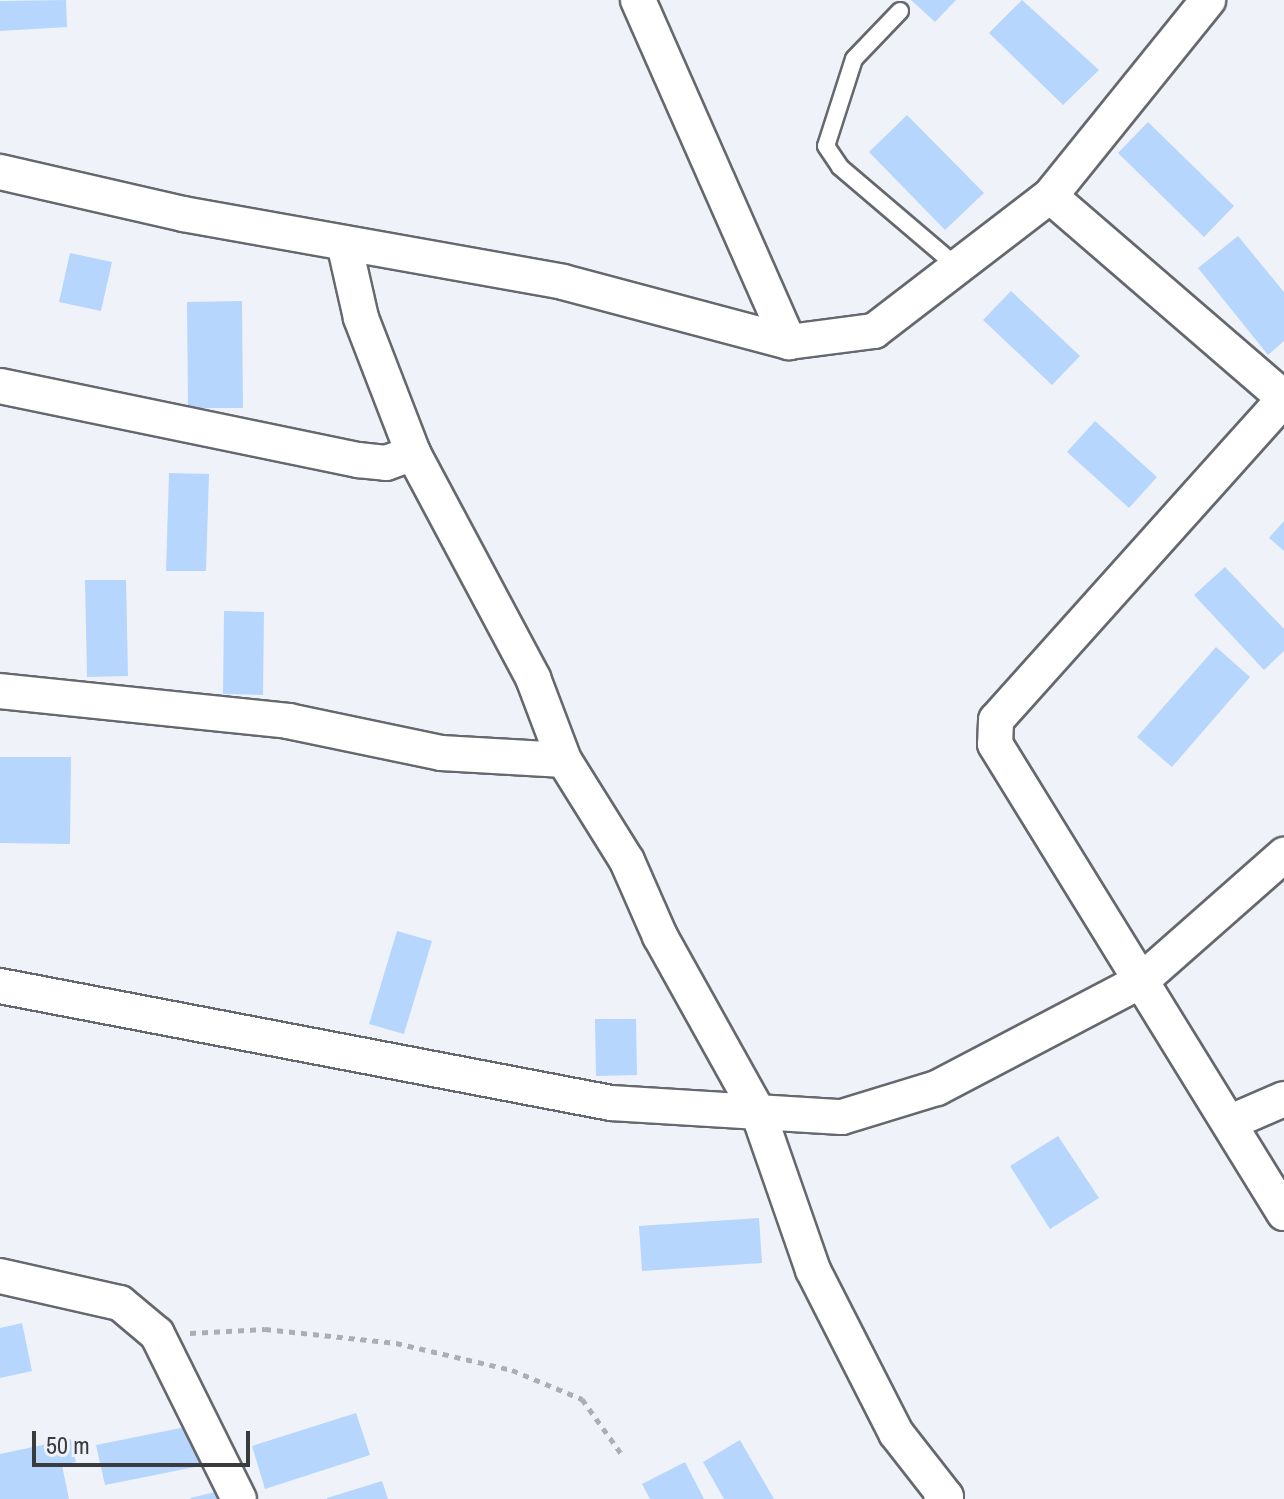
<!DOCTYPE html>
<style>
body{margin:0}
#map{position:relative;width:1284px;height:1499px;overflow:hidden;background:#eff3f9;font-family:"Archivo Narrow",sans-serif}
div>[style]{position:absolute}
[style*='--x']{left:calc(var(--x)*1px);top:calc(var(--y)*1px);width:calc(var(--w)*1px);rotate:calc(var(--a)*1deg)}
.building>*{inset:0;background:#b6d6fe}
.path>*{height:5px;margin-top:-2.5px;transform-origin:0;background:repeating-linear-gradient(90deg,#abaeb2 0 6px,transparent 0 12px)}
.roads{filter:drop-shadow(2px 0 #65686d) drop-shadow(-2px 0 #65686d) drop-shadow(0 2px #65686d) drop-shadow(0 -2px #65686d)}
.service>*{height:16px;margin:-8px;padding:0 8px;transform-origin:8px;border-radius:8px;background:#fff}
.minor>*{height:34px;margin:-17px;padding:0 17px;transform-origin:17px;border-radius:17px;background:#fff}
span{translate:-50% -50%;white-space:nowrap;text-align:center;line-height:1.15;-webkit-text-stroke:6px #eff3f9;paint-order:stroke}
.scale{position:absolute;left:32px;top:1431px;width:218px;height:36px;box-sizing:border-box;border:4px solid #393b3d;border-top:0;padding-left:10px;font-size:24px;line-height:28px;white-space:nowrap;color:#393b3d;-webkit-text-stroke:6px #eff3f9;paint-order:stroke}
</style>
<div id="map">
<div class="building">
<div style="clip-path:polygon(66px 0,67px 27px,0 31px,0 1px)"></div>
<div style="clip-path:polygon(911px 0,956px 0,935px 22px)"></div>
<div style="clip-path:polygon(1022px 0,1099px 70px,1063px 105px,989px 33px)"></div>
<div style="clip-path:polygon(907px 115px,984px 193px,945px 230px,869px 152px)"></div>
<div style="clip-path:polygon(1148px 122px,1234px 206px,1204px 237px,1118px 153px)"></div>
<div style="clip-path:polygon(1238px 236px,1284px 292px,1284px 341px,1268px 355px,1198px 268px)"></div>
<div style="clip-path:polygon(70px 253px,112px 262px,101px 311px,59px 302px)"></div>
<div style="clip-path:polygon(1011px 291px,1080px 356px,1052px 385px,983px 320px)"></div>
<div style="clip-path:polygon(242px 301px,243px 408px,188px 408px,187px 302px)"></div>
<div style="clip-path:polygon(1095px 421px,1157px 477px,1129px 508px,1067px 452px)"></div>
<div style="clip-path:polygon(169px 473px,209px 474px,206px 571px,166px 571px)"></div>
<div style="clip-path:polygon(1284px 521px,1284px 551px,1269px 538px)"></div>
<div style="clip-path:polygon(1225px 567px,1284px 629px,1284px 651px,1264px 670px,1194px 595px)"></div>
<div style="clip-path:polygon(85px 580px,126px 580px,128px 676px,87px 677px)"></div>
<div style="clip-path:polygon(224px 611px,264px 612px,263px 695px,223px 694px)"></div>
<div style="clip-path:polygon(1216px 647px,1250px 677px,1172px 767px,1137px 737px)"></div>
<div style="clip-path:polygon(0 757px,71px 757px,70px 844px,0 843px)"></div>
<div style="clip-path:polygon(397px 931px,432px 941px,404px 1034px,369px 1024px)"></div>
<div style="clip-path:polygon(595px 1019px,636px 1019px,637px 1075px,596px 1076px)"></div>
<div style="clip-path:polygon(1058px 1136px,1099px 1198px,1050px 1229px,1010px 1166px)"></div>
<div style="clip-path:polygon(759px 1218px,762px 1263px,642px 1271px,639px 1226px)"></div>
<div style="clip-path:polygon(22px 1323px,32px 1371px,0 1378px,0 1328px)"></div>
<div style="clip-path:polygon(356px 1413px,370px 1455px,265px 1489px,252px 1446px)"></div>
<div style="clip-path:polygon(196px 1425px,205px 1465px,105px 1485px,96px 1445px)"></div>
<div style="clip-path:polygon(71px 1439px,76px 1462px,62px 1465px,69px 1499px,0 1499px,0 1454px)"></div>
<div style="clip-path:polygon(740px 1440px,774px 1499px,724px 1499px,703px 1462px)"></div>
<div style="clip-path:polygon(685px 1462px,704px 1499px,650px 1499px,642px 1484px)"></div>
<div style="clip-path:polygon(382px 1481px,388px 1499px,327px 1499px,327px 1498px)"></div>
<div style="clip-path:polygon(228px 1489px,230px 1499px,191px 1499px,190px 1498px)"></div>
</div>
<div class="path">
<div style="--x:190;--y:1333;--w:75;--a:-3.1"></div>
<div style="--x:265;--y:1329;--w:132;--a:6.1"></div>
<div style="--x:396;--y:1343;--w:119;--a:13.1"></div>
<div style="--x:512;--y:1370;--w:76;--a:22.5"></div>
<div style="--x:582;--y:1399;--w:70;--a:54.3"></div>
</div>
<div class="roads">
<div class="service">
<div style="--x:900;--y:11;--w:66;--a:133.8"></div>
<div style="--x:854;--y:59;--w:91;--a:107.8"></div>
<div style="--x:826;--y:146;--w:25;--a:56"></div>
<div style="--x:840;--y:167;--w:150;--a:40.4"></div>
</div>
<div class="minor">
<div style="--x:638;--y:0;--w:374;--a:66.2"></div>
<div style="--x:0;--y:172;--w:188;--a:12.9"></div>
<div style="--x:183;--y:214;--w:386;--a:10.1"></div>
<div style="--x:563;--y:282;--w:234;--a:14.9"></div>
<div style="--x:789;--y:342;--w:86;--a:-7.4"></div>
<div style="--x:874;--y:331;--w:222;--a:-37.5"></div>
<div style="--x:1050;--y:196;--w:309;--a:40.8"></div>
<div style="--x:1050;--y:196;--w:252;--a:-51.1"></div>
<div style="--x:344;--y:243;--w:77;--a:77.2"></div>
<div style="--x:361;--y:318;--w:145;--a:68.9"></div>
<div style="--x:413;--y:453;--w:255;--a:61.9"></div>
<div style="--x:533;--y:678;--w:88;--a:69.3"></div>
<div style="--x:564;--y:760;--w:119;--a:58"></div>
<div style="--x:627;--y:861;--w:82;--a:66.3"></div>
<div style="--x:660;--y:936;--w:201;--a:60.9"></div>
<div style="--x:758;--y:1112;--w:167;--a:70.8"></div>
<div style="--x:813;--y:1270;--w:183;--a:63"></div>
<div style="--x:896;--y:1433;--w:81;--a:52"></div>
<div style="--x:946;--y:1497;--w:5;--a:158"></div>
<div style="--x:0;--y:386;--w:366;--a:11.7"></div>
<div style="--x:358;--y:460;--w:28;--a:6"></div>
<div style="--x:386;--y:463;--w:29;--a:-20"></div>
<div style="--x:1284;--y:399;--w:431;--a:131.9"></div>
<div style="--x:996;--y:720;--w:24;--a:92"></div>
<div style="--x:995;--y:744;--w:551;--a:58.36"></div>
<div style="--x:0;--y:691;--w:290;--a:5.9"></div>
<div style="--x:288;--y:721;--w:156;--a:11.8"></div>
<div style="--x:441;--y:753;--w:123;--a:3.3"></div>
<div style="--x:0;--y:986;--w:622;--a:10.84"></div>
<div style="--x:611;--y:1103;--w:231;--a:3.5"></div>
<div style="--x:842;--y:1117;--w:99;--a:-17"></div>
<div style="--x:937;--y:1088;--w:230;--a:-27.7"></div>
<div style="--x:1141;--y:981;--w:191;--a:-41.4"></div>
<div style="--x:1231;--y:1122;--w:58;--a:-23.5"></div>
<div style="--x:0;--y:1276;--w:123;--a:12.7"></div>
<div style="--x:120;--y:1303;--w:48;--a:40"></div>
<div style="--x:157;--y:1334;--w:184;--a:63.6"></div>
</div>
</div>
<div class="scale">50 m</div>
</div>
